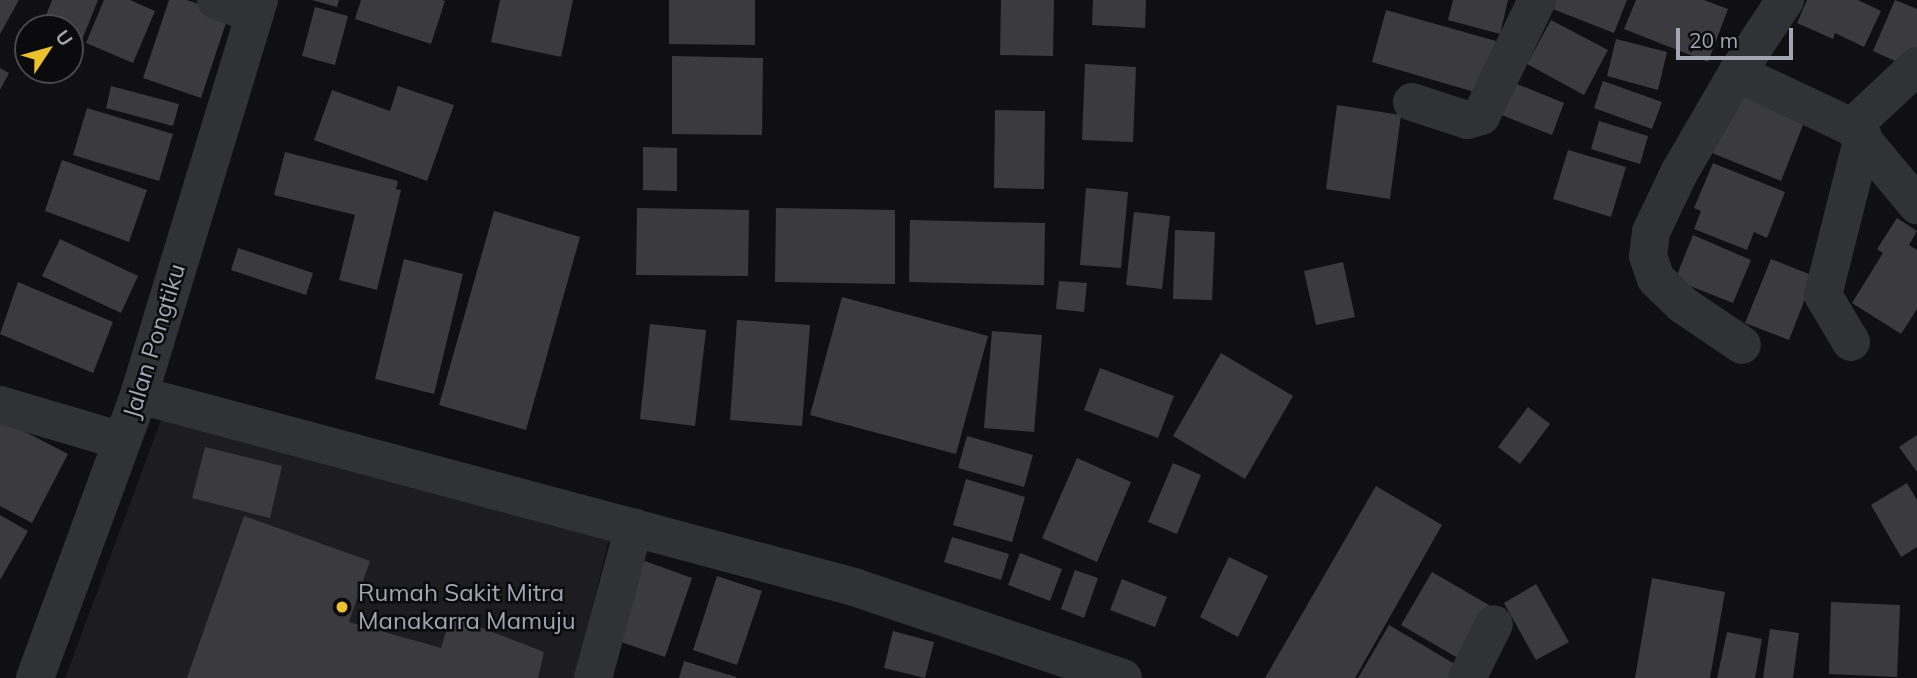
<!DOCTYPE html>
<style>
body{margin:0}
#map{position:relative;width:1917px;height:678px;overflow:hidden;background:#101012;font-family:Mulish,sans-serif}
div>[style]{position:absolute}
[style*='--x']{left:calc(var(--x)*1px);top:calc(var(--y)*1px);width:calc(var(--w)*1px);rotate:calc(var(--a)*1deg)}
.built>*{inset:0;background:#1d1c1f}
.building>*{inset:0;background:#3b3a3f}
.minor>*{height:38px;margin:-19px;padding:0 19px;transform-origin:19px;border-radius:19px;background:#313236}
.tertiary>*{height:38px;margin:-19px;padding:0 19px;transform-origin:19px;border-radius:19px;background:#313236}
.dots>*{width:19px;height:19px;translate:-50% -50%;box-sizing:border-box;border:4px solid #0b0b0d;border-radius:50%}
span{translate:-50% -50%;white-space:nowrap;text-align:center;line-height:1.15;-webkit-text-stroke:5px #0b0b0d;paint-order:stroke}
.street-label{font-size:24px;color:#a2a5b2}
.poi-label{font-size:24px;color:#a2a5b2}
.left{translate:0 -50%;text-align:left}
.north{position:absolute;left:14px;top:14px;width:70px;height:70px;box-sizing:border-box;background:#0b0b0d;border:2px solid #47494f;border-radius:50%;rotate:54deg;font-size:19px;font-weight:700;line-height:28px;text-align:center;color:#a2a5b2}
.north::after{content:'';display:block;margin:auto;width:24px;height:32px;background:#ebc12f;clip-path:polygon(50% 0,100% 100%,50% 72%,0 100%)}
.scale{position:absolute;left:1676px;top:28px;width:117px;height:32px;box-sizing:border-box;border:4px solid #a2a5b2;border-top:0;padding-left:9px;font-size:21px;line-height:24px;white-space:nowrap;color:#a2a5b2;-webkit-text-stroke:5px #0b0b0d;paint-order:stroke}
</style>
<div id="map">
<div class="built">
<div style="clip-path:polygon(163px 415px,610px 535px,575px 678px,65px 678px)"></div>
</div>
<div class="building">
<div style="clip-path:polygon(0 0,19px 0,0 34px)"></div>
<div style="clip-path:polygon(52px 0,98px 0,78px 50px,70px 46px,70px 28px,41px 28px)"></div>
<div style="clip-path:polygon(104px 0,130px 0,155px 11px,133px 63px,86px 43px)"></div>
<div style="clip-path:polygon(169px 0,187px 0,229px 14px,201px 98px,143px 78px)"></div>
<div style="clip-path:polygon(312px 0,339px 0,337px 7px)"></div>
<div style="clip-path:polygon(361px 0,442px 0,445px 1px,431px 44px,355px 19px)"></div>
<div style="clip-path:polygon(500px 0,573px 0,561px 57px,491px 42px)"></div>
<div style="clip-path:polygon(669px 0,755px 0,755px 45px,669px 44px)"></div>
<div style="clip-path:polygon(1001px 0,1054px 0,1053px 56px,1000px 55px)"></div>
<div style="clip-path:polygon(1093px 0,1146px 0,1145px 28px,1092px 25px)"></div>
<div style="clip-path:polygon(1453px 0,1508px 0,1500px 34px,1448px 20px)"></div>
<div style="clip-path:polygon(1553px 0,1627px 0,1614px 33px,1550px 8px)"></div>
<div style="clip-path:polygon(1636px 0,1704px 0,1728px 9px,1708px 62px,1624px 29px)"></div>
<div style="clip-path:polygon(1807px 0,1858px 0,1881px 11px,1864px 47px,1835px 33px,1833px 39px,1797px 23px)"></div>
<div style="clip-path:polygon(1895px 0,1917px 9px,1917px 47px,1908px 67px,1873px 51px)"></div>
<div style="clip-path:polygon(315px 7px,348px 16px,335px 65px,302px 56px)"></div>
<div style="clip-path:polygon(1386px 10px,1496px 41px,1481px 94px,1372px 62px)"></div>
<div style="clip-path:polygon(1551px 20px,1608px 50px,1584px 95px,1527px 64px)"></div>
<div style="clip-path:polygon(1616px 39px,1667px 52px,1658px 90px,1607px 76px)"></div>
<div style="clip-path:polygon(672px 56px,763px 58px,762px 135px,672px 134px)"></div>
<div style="clip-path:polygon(1085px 64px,1136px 67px,1133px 142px,1082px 140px)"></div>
<div style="clip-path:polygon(0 68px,9px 73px,0 90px)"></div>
<div style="clip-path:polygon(1507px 80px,1564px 103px,1552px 135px,1494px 112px)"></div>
<div style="clip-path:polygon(1603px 81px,1662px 102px,1652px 129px,1594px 108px)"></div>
<div style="clip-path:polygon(111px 86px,179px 104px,173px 126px,106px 108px)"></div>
<div style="clip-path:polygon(398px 86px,454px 105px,427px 181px,314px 140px,332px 90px,390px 111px)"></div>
<div style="clip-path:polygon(1736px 93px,1805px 120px,1781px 181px,1712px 153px)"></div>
<div style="clip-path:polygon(1337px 105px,1401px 115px,1390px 199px,1326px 189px)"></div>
<div style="clip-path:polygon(87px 108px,173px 134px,159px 181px,73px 155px)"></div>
<div style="clip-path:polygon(995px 110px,1045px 111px,1044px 189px,994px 188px)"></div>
<div style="clip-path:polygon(1599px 121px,1648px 136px,1640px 164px,1591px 149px)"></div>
<div style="clip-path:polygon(643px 147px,677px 148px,677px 191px,643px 190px)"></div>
<div style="clip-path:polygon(1568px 150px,1626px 167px,1611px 217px,1553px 199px)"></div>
<div style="clip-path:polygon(285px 152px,398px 181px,396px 189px,401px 190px,377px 290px,339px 280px,355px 215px,274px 195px)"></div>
<div style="clip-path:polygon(62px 160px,147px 190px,129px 242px,45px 211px)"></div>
<div style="clip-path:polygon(1713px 163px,1785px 192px,1767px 238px,1754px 232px,1747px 250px,1694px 229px,1701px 211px,1694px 208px)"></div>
<div style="clip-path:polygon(1086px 188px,1128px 192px,1121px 268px,1080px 265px)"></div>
<div style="clip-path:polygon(637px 208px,749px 210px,748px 276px,636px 275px)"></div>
<div style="clip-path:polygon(776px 208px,895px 210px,895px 284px,775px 282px)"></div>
<div style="clip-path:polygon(494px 211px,580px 237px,526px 430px,439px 405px)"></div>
<div style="clip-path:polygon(1134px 212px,1170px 216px,1162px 289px,1126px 285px)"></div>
<div style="clip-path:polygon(1897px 218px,1917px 231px,1909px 245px,1917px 250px,1917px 309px,1901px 334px,1852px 303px,1883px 253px,1877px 249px)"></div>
<div style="clip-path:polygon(910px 220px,1045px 223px,1044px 285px,909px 282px)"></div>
<div style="clip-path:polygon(1175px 230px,1215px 232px,1212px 300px,1173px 299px)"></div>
<div style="clip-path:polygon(1693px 235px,1751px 260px,1733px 303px,1675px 280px)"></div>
<div style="clip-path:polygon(60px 239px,138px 276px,121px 313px,42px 276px)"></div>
<div style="clip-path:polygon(238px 248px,313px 273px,306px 295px,231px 270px)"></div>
<div style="clip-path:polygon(404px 259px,463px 274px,434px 394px,375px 379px)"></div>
<div style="clip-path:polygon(1771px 259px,1814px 276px,1789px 340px,1745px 323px)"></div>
<div style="clip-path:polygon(1343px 262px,1355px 317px,1316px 325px,1304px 271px)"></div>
<div style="clip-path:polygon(1059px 281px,1087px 283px,1084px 312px,1056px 309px)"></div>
<div style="clip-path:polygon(18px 282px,113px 322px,93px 373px,0 334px)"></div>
<div style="clip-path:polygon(842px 297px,988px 336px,956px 454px,810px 415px)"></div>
<div style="clip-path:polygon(737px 320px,810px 325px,802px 426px,730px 420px)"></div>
<div style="clip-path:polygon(650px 324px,706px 330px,695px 426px,640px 419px)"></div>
<div style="clip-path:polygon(992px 331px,1042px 335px,1034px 432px,984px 428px)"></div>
<div style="clip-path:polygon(1221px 353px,1293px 396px,1245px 479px,1173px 436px)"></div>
<div style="clip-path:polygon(1100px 368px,1174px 396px,1158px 438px,1084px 410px)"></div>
<div style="clip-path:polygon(1528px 407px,1550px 424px,1520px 464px,1498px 447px)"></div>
<div style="clip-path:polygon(0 419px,68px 454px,32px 523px,0 506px)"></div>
<div style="clip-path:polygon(1917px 435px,1917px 472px,1899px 447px)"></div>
<div style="clip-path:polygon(967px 436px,1033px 455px,1024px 487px,958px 468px)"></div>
<div style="clip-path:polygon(205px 447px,282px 466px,270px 518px,192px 498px)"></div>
<div style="clip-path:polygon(1077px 458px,1131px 482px,1097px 562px,1042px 538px)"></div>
<div style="clip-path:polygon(1173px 463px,1201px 475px,1177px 534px,1148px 522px)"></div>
<div style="clip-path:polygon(966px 479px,1025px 497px,1012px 542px,953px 525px)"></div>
<div style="clip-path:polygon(1907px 483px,1917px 500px,1917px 547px,1901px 557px,1871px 505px)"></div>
<div style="clip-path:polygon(1376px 486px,1442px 525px,1355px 678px,1265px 678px)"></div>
<div style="clip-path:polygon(0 515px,28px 531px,0 580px)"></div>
<div style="clip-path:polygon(244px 516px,370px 561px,349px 622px,441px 648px,451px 616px,544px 652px,538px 678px,187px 678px)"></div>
<div style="clip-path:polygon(952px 537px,1009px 554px,1001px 580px,944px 562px)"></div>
<div style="clip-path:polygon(1020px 553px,1062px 569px,1050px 601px,1008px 585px)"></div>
<div style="clip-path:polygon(1229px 557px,1268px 576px,1238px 637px,1200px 617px)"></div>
<div style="clip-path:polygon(642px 560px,692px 578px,665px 657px,615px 640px)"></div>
<div style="clip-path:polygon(1075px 570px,1098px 578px,1084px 618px,1061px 609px)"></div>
<div style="clip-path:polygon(1432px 572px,1501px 612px,1470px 665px,1401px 625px)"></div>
<div style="clip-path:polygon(717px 576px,762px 591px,737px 665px,693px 650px)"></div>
<div style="clip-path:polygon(1652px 578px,1725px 592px,1710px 678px,1635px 678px)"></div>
<div style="clip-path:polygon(1122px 579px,1167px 597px,1155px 627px,1110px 610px)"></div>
<div style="clip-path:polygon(1536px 584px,1569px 642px,1536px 660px,1504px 603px)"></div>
<div style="clip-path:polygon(1831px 602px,1900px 605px,1897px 677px,1829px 674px)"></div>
<div style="clip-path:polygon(1389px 625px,1468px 672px,1465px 678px,1358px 678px)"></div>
<div style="clip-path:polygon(1770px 629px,1799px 633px,1793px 678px,1763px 678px)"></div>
<div style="clip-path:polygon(893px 631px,934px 642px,925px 678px,884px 668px)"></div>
<div style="clip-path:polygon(1727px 632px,1762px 639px,1755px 678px,1717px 678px)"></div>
<div style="clip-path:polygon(684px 661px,736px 677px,736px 678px,679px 678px)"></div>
</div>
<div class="minor">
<div style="--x:216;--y:0;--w:40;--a:20.2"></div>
<div style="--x:1785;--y:0;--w:87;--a:123.3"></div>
<div style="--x:1737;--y:73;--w:127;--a:25.2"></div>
<div style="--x:1852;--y:127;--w:102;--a:50.2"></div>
<div style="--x:1737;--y:73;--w:116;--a:120.1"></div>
<div style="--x:1679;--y:173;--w:65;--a:115.4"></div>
<div style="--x:1651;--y:232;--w:24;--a:97"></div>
<div style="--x:1648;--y:256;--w:24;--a:71"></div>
<div style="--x:1656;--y:279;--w:37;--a:44"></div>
<div style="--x:1683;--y:305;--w:71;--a:34.1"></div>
<div style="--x:1412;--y:102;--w:58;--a:18.1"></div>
<div style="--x:1467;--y:120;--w:15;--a:-16"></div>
<div style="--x:1481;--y:116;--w:129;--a:-64.2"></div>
<div style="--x:1852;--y:127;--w:89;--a:-43.2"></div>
<div style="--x:1851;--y:342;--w:55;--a:-120.8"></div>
<div style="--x:1823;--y:295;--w:163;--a:-75.8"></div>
<div style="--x:139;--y:395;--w:740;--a:15.03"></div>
<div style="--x:854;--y:587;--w:284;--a:18.7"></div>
<div style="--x:0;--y:405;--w:127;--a:16.4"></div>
<div style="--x:593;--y:678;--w:156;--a:-74.8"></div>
<div style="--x:1467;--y:678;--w:60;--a:-63.4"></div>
</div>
<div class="tertiary">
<div style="--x:35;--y:678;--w:302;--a:-69.8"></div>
<div style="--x:139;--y:395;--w:413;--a:-73.1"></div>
</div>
<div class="dots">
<div style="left:342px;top:607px;background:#ebc12f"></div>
</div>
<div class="street-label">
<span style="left:154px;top:341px;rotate:-73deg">Jalan Pongtiku</span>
</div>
<div class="poi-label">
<span class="left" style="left:358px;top:607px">Rumah Sakit Mitra<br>Manakarra Mamuju</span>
</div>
<div class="north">U</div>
<div class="scale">20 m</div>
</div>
